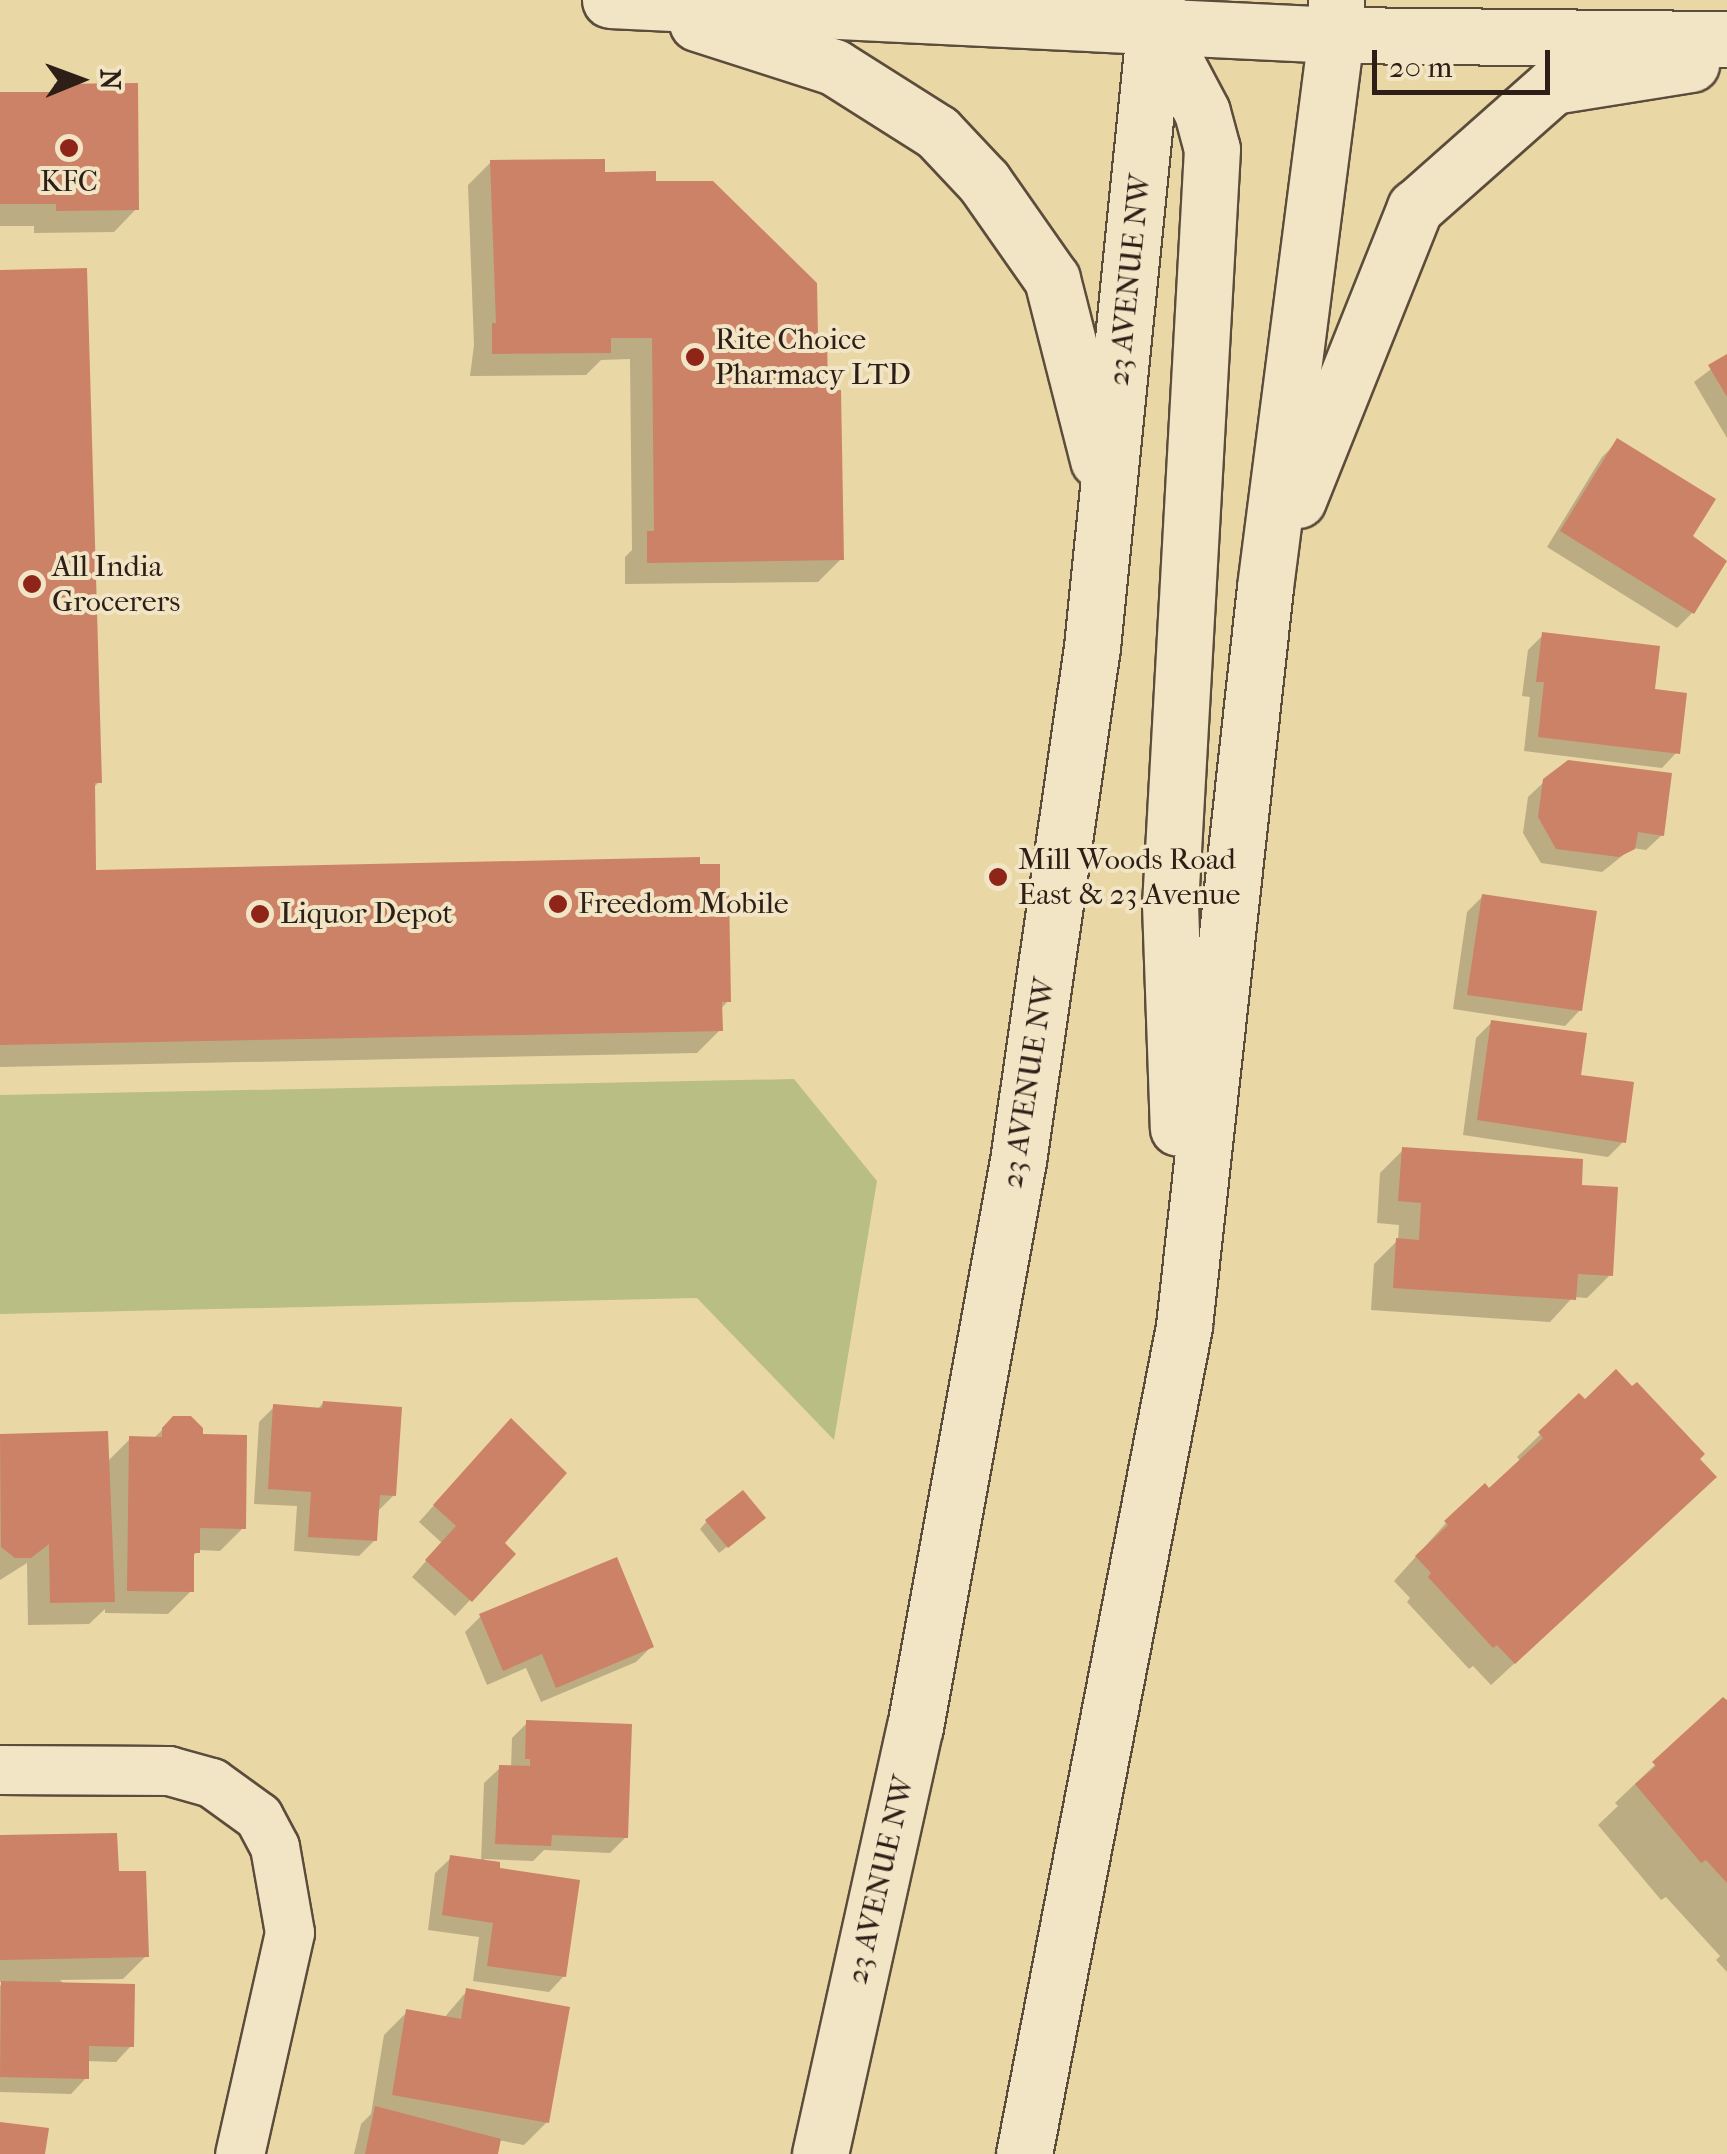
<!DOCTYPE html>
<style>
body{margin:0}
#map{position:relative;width:1727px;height:2154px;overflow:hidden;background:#ead7a6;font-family:"IM FELL French Canon",serif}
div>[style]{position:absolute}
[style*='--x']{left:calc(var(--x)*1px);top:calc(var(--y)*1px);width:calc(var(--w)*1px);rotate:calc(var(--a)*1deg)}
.green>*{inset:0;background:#b9be85}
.shadow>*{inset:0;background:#0003}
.building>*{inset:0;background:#cc8266}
.roads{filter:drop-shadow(2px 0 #5c4c3b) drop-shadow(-2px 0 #5c4c3b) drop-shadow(0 2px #5c4c3b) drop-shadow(0 -2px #5c4c3b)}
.street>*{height:48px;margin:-24px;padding:0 24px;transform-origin:24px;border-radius:24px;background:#f1e5c5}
.secondary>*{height:55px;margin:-27.5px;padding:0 27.5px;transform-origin:27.5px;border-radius:27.5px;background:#f1e5c5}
.dots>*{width:28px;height:28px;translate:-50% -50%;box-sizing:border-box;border:5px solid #f1e5c5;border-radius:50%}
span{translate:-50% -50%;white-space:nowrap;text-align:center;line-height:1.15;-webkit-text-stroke:8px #f1e5c5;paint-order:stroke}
.poi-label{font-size:30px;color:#2d1e17}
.left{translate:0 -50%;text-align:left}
.street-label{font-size:30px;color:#2d1e17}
.north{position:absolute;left:30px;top:30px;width:100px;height:100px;-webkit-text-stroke:8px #f1e5c5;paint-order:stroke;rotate:89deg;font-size:28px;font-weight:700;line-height:40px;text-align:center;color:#2d1e17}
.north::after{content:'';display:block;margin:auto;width:35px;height:45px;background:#2d1e17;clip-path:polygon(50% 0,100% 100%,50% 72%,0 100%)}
.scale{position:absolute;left:1372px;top:50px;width:178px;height:45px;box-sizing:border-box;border:5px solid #2d1e17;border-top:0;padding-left:12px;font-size:30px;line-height:35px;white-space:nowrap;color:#2d1e17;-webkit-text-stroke:8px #f1e5c5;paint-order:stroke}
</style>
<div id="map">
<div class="green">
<div style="clip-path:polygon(794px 1079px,877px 1181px,834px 1440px,697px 1298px,0 1314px,0 1095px)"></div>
</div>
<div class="shadow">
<div style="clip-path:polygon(55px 87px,136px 209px,114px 232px,34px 233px,34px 226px,0 226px,0 95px,47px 94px)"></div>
<div style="clip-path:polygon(491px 162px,654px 184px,816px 339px,825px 392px,841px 559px,818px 582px,625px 584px,625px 557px,632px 550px,630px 359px,601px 360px,586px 375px,470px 376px,474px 345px,468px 185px)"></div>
<div style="clip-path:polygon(0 273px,99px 782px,92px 789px,94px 872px,728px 1001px,720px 1010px,720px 1030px,697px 1053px,0 1067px)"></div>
<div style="clip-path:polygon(1727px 357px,1727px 438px,1694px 382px)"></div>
<div style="clip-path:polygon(1617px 442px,1689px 537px,1725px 559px,1692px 613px,1677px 628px,1547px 547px,1602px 457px)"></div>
<div style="clip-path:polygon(1543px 635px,1677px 752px,1662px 768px,1524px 751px,1530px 697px,1522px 696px,1528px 650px)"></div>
<div style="clip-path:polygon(1545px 781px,1662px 835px,1646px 850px,1632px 848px,1602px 872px,1541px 863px,1523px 833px,1528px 797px)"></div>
<div style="clip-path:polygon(1483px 896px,1580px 1010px,1565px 1026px,1453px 1009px,1467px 912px)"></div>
<div style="clip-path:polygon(1492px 1022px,1624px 1141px,1608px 1157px,1463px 1135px,1476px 1038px)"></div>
<div style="clip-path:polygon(1403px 1150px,1610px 1275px,1587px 1298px,1573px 1297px,1550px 1322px,1371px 1310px,1374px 1264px,1398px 1240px,1399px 1225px,1377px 1223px,1380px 1173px)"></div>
<div style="clip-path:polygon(1579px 1397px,1696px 1459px,1691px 1500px,1491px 1685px,1473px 1666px,1469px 1669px,1407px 1602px,1410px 1598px,1394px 1581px,1446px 1523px,1521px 1462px,1517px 1457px)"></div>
<div style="clip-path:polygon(323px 1403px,394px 1495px,378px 1511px,375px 1540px,359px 1556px,294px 1551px,297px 1506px,254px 1504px,259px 1422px,274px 1407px,317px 1410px)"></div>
<div style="clip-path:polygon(174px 1418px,243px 1528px,220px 1551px,199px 1550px,191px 1558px,191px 1591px,168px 1614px,105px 1613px,105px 1609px,89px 1624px,28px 1625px,27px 1563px,0 1580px,0 1437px,107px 1462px,130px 1439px,153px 1439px)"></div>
<div style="clip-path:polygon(496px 1436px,501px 1543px,470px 1600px,455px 1616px,412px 1577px,442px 1543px,419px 1522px)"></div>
<div style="clip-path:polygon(707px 1521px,755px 1525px,719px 1553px,700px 1529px)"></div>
<div style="clip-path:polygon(481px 1616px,651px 1647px,636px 1662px,541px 1702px,526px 1668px,487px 1685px,465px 1632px)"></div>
<div style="clip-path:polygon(1723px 1700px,1727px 1704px,1727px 1972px,1716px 1960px,1720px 1956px,1666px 1897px,1661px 1900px,1598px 1825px,1618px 1806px,1615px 1803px)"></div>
<div style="clip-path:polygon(527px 1723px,626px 1837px,610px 1853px,544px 1850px,533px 1861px,484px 1859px,564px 1976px,549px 1992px,473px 1981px,479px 1937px,428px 1930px,435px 1873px,451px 1858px,481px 1862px,484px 1783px,500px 1768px,511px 1768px,512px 1738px)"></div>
<div style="clip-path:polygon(0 1838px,116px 1874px,146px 1956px,123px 1979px,60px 1980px,131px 2046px,116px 2062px,86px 2061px,86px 2078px,71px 2094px,0 2092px,0 1986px,4px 1981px,0 1982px)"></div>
<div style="clip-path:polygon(467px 1991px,547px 2122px,524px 2145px,498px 2140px,495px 2154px,354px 2154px,361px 2124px,371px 2114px,384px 2035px,407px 2012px,443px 2019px)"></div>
</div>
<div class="building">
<div style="clip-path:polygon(138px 83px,139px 210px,56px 211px,56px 204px,0 204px,0 92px,54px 92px,54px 84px)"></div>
<div style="clip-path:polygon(605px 159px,605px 172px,656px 171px,656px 181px,713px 181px,817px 283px,818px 336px,827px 336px,828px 390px,841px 390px,844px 560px,647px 563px,647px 531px,654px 531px,652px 338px,611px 338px,611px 353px,492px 354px,492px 323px,496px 323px,490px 160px)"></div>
<div style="clip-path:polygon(87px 268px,102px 783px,95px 783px,96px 870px,700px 857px,700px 864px,720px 864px,720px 891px,729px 891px,731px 1002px,722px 1002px,723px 1031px,0 1045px,0 270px)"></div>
<div style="clip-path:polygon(1727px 354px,1727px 397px,1708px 365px)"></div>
<div style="clip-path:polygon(1617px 438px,1716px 499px,1693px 536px,1727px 561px,1694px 614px,1560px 531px)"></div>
<div style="clip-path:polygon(1542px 632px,1660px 646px,1655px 689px,1687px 693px,1680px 754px,1538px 737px,1544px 682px,1536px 682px)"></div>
<div style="clip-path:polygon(1568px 760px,1672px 773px,1664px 836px,1638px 832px,1635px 849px,1619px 857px,1556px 849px,1538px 817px,1543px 779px)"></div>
<div style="clip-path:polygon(1482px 894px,1597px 911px,1582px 1011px,1467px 995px)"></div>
<div style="clip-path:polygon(1491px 1020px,1587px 1033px,1581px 1075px,1634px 1082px,1626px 1143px,1477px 1120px)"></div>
<div style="clip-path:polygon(1402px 1147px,1583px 1159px,1582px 1185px,1618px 1187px,1613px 1276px,1578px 1274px,1576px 1300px,1393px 1288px,1396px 1238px,1419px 1240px,1421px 1203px,1398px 1201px)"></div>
<div style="clip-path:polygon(1616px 1369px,1632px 1386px,1637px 1382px,1705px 1454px,1700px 1459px,1717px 1477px,1515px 1664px,1497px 1645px,1493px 1648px,1428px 1577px,1431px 1573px,1415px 1556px,1448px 1525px,1444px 1521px,1485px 1483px,1489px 1488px,1543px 1438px,1538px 1432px,1579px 1393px,1585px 1399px)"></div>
<div style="clip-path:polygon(323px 1401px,402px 1407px,396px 1496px,380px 1495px,377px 1541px,308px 1537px,311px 1492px,268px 1489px,273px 1404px,322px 1408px)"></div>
<div style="clip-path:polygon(173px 1416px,191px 1416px,203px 1428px,203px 1434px,247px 1435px,246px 1529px,200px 1528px,200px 1553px,194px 1553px,194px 1592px,127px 1591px,129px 1436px,162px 1437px,162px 1428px)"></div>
<div style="clip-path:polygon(511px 1418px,567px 1473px,505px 1543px,516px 1554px,472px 1602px,425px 1560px,456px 1526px,433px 1505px)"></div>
<div style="clip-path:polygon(108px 1431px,115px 1602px,50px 1603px,49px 1544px,31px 1558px,15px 1558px,1px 1547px,0 1434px)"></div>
<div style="clip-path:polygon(743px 1490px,766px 1518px,728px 1548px,705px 1520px)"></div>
<div style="clip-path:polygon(617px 1557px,654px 1647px,556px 1688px,542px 1654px,503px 1671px,479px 1614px)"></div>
<div style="clip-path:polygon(1723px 1697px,1727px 1700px,1727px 1883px,1706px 1860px,1701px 1863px,1635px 1784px,1656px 1766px,1652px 1762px)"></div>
<div style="clip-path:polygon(526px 1720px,632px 1724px,628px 1838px,552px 1835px,551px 1846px,495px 1844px,499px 1765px,530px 1766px,530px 1759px,525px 1759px)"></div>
<div style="clip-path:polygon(117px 1833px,119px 1871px,146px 1871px,149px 1957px,0 1960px,0 1835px)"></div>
<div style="clip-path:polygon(450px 1855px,500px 1862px,500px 1868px,580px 1880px,566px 1977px,487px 1966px,493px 1923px,442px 1915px)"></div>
<div style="clip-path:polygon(1px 1981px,135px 1984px,134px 2047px,89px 2046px,89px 2079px,0 2077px)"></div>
<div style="clip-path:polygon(466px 1988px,570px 2007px,549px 2123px,392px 2095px,406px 2009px,461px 2019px)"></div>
<div style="clip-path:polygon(375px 2106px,501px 2139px,498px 2154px,365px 2154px)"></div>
<div style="clip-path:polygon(0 2122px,49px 2128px,45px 2154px,0 2154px)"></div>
</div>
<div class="roads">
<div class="street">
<div style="--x:0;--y:1770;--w:169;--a:0.3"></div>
<div style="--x:169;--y:1771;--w:45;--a:15.6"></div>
<div style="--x:212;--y:1783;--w:58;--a:35.9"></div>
<div style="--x:259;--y:1817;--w:34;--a:62"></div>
<div style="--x:275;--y:1847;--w:87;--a:80.1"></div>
<div style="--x:290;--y:1933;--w:227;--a:102.7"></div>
</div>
<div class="secondary">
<div style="--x:610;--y:0;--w:727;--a:2.76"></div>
<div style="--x:1336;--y:35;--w:391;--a:0.6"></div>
<div style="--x:697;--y:23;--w:144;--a:17.8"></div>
<div style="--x:834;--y:67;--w:122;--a:32.3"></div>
<div style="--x:937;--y:132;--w:69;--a:46.8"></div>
<div style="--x:984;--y:182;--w:118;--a:55"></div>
<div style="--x:1052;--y:279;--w:187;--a:75.7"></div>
<div style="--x:1156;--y:25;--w:98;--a:62.1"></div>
<div style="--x:1202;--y:112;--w:38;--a:75"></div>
<div style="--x:1212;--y:149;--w:756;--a:93.18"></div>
<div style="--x:1170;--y:904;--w:224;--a:88"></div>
<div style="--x:1298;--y:500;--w:315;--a:-68.2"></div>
<div style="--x:1415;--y:208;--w:184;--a:-41.5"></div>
<div style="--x:1553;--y:86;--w:140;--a:-9.1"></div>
<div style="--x:820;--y:2154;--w:437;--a:-77.5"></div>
<div style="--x:915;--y:1727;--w:575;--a:-79.69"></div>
<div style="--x:1018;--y:1161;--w:519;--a:-81.81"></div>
<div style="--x:1092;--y:647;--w:650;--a:-84.26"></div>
<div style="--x:1024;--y:2154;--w:843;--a:-79.06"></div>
<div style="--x:1184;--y:1326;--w:743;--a:-83.74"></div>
<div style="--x:1265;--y:587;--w:557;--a:-82.67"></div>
<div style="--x:1336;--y:35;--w:35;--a:-90"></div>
</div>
</div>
<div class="dots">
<div style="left:69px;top:148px;background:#8f2418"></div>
<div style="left:695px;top:357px;background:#8f2418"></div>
<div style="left:32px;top:584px;background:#8f2418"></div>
<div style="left:998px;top:877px;background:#8f2418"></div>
<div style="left:558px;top:904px;background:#8f2418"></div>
<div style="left:260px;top:914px;background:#8f2418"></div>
</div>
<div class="poi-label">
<span style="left:69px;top:182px">KFC</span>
<span class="left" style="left:715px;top:357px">Rite Choice<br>Pharmacy LTD</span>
<span class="left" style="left:52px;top:584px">All India<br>Grocerers</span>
<span class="left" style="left:1018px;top:877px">Mill Woods Road<br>East &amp; 23 Avenue</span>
<span class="left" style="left:578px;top:904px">Freedom Mobile</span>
<span class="left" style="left:280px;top:914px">Liquor Depot</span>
</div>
<div class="street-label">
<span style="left:1130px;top:280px;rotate:-84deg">23 AVENUE NW</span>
<span style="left:1029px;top:1083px;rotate:-81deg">23 AVENUE NW</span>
<span style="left:881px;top:1880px;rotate:-77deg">23 AVENUE NW</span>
</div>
<div class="north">N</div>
<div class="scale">20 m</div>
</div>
